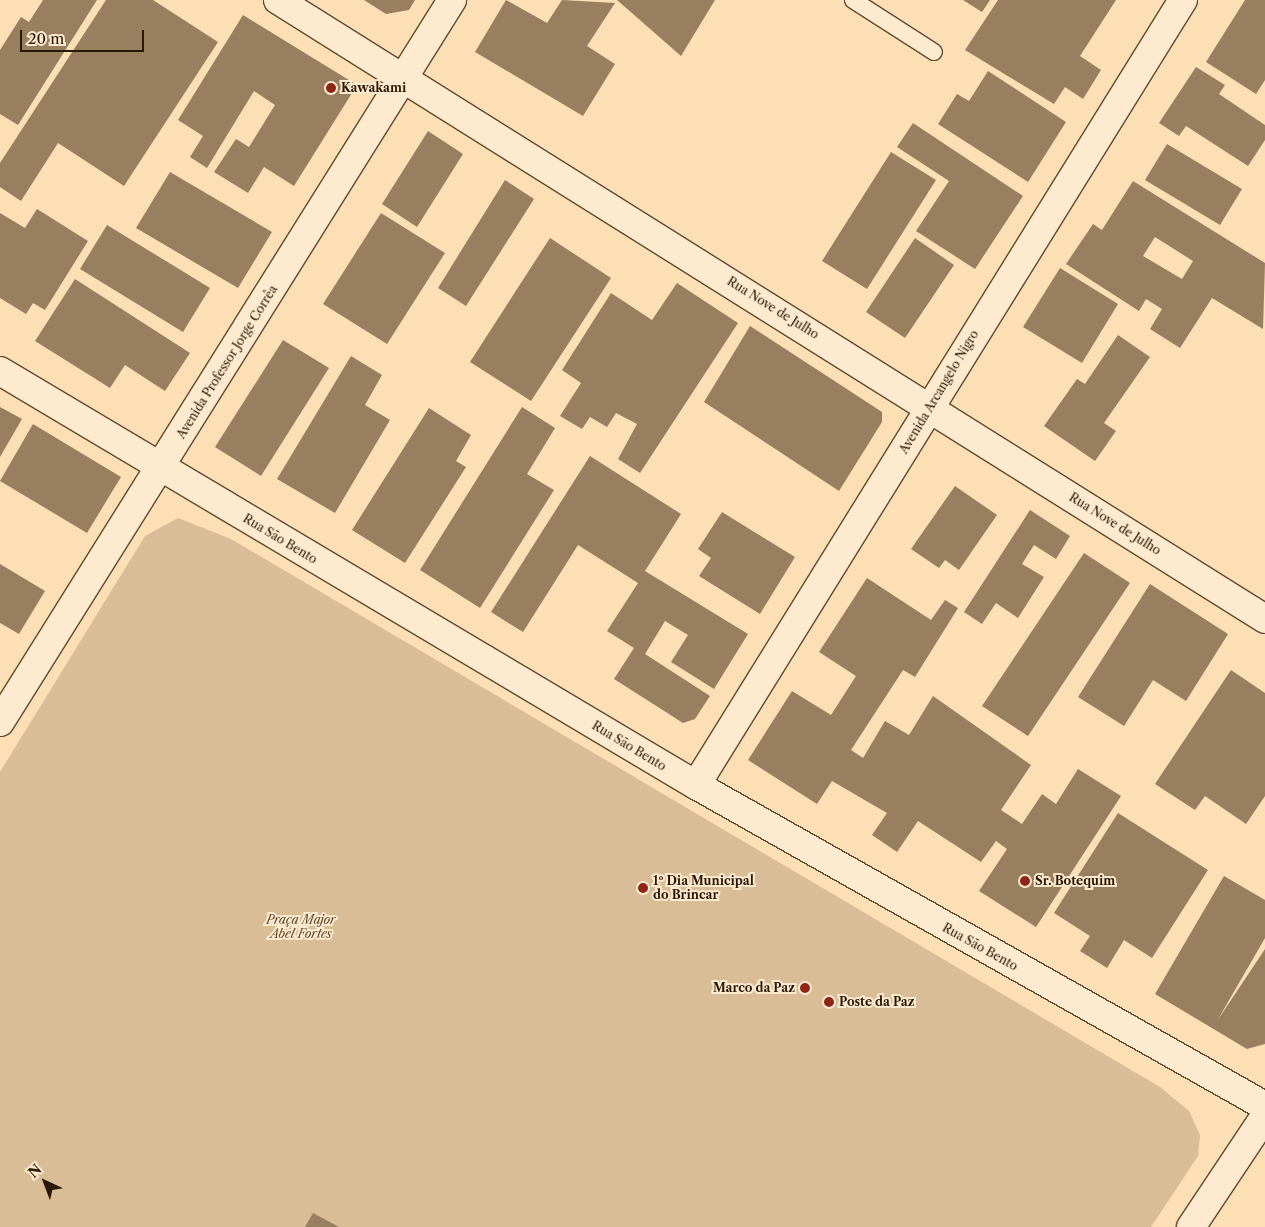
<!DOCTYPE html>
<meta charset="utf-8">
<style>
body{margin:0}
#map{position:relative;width:1265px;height:1227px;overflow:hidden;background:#fcdfb5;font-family:"Libre Caslon Text",serif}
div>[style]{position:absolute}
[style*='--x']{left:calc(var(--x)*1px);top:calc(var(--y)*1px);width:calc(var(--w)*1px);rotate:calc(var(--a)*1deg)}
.green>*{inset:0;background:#d8bd97}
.building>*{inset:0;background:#987f60}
.roads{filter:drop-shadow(1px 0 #5f4a30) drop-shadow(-1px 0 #5f4a30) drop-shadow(0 1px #5f4a30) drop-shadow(0 -1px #5f4a30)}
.lane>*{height:16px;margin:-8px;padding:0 8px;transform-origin:8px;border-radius:8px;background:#fdeacf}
.street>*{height:28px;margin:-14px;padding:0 14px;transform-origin:14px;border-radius:14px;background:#fdeacf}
.secondary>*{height:28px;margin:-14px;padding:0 14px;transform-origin:14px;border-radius:14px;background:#fdeacf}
.dots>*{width:14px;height:14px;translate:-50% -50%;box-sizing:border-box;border:2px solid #fdeacf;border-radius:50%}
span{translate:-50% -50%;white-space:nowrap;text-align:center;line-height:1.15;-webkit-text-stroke:4px #fdeacf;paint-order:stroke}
.poi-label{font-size:12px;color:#2b1803;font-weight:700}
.left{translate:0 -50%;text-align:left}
.right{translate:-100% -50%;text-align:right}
.street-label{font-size:12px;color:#2b1803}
.park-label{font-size:12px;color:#5f4a2f;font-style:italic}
.north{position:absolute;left:20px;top:1157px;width:50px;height:50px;-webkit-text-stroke:4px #fdeacf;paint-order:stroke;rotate:317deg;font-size:14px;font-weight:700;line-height:20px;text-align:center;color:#2b1803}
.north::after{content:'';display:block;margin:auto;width:18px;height:22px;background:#2b1803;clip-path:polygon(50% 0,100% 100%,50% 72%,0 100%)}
.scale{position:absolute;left:20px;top:30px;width:124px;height:22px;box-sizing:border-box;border:2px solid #2b1803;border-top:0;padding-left:6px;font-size:15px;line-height:18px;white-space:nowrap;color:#2b1803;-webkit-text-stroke:4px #fdeacf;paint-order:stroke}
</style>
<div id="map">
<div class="green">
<div style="clip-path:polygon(178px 518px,231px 539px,1160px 1087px,1189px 1111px,1200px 1135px,1198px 1156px,1151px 1227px,0 1227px,0 772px,145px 536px)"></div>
</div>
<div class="building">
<div style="clip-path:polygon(43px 0,97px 0,18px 125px,0 114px,0 50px,21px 17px,29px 22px)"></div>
<div style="clip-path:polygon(106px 0,153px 0,218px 42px,124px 186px,58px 143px,21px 201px,0 187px,0 163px)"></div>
<div style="clip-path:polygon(364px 0,415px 0,409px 10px,386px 14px)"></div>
<div style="clip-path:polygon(506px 0,547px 23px,562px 0,615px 3px,587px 46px,615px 64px,583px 116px,475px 52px)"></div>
<div style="clip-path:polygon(617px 0,715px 0,681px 56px)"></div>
<div style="clip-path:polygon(963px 0,990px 0,982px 12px)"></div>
<div style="clip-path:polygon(998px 0,1116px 0,1080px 56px,1101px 70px,1083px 99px,1065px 87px,1054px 104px,965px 50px)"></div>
<div style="clip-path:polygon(1245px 0,1265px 0,1265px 80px,1256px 94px,1206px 62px)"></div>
<div style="clip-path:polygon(243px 15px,357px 85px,294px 186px,264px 167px,248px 193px,214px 172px,236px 139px,249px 147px,275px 105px,254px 91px,207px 168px,190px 157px,203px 136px,178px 120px)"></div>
<div style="clip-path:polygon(1196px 67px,1225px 85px,1219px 94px,1265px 125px,1265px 140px,1248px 166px,1186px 126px,1179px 136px,1159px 123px)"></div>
<div style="clip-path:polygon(988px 71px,1066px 122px,1028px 182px,938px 124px,957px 94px,969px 101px)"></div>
<div style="clip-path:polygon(913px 123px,1023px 196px,975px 269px,916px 231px,949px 181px,897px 147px)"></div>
<div style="clip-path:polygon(428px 131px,463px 154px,417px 227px,382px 204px)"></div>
<div style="clip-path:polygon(1167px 144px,1242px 189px,1220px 225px,1145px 180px)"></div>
<div style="clip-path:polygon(891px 152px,936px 180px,867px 289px,822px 261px)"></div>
<div style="clip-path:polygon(170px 172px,272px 232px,238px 288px,136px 228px)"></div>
<div style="clip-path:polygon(505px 180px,534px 199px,466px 306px,438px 288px)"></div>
<div style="clip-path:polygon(evenodd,1133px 181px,1265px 263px,1263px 329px,1212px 298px,1180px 348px,1150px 329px,1162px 309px,1146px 299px,1139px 311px,1066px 264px,1093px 224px,1102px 230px,1133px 181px,1155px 237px,1193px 261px,1182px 279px,1143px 256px,1155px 237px)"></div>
<div style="clip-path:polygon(37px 209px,88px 241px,45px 310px,33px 303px,26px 314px,0 298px,0 213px,25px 228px)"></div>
<div style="clip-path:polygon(381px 213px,445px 253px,387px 344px,323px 304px)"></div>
<div style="clip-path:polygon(107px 225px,210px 288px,183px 332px,80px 269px)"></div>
<div style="clip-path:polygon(550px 238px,611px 278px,531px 401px,470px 362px)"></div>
<div style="clip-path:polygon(915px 238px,954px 265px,905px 338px,866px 312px)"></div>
<div style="clip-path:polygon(1060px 268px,1118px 304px,1082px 363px,1023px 327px)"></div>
<div style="clip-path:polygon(75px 279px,190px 353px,165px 391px,125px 365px,110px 388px,35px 341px)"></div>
<div style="clip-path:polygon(677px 283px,738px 323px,640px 473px,618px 459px,637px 424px,616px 413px,607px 427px,590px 417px,582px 429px,560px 416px,581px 383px,562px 370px,611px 293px,652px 320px)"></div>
<div style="clip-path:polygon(750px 326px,882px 412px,882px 422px,839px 491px,704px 402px)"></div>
<div style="clip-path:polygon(1118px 335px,1150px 357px,1104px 423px,1116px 431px,1095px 461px,1044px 426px,1077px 379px,1085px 384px)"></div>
<div style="clip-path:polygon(283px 340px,329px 368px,261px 476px,215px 447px)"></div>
<div style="clip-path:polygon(351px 356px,382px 375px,365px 405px,390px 420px,335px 513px,277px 479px)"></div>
<div style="clip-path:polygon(0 407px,22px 419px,0 457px)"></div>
<div style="clip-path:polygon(522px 407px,555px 428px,527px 474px,554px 490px,480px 608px,420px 570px)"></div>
<div style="clip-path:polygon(429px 408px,471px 435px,456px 461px,466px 467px,405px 563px,352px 530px)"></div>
<div style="clip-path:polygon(33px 424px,121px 477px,87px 533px,0 481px)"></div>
<div style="clip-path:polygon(590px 456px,681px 514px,645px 571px,748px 634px,714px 689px,671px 662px,688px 635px,665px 621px,645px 654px,710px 696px,695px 719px,683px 723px,614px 679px,634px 648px,607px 631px,638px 583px,578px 545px,523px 632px,491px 612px)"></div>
<div style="clip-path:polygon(955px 486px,997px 515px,959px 570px,945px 560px,939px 568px,911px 549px)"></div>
<div style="clip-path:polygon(1030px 510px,1070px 536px,1056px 559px,1034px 545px,1022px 564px,1044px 577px,1018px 618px,996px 603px,982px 624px,964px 612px)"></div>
<div style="clip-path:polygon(722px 512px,795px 557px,760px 614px,699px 576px,711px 558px,698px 549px)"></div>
<div style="clip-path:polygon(1084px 553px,1130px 583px,1028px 736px,982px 706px)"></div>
<div style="clip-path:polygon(0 564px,45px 591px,19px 634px,0 623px)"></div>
<div style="clip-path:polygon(867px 578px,931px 620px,945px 600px,958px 608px,915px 677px,903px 670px,851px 750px,863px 758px,885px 721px,909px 735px,933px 696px,1031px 765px,1001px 810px,1022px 824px,1042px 794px,1056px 804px,1078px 769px,1121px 796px,1036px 927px,979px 891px,1007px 849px,996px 841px,981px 862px,918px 821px,897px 852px,872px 835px,887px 813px,832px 781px,817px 804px,748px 760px,792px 691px,831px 715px,856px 676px,819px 652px)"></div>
<div style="clip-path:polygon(1150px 584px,1228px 634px,1186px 701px,1153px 680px,1124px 726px,1078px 697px)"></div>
<div style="clip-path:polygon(1231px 670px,1265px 693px,1265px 796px,1246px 824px,1205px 796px,1195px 810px,1155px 784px)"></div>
<div style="clip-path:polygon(1118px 813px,1208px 870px,1152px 958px,1124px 940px,1107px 968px,1080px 951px,1090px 936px,1054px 913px)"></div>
<div style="clip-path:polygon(1224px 876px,1265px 900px,1265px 938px,1217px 1021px,1265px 949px,1265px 1044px,1247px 1049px,1155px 994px)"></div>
<div style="clip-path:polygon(313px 1213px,339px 1227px,305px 1227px)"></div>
</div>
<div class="roads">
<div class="lane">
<div style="--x:853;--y:0;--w:96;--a:32.7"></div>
</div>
<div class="street">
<div style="--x:0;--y:722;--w:852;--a:-57.95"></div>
<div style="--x:696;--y:785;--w:924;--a:-58.19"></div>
<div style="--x:1191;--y:1227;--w:133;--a:-56.3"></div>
</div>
<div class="secondary">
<div style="--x:278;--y:0;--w:1165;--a:32.09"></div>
<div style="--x:0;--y:371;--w:810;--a:30.75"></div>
<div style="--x:696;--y:785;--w:653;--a:29.43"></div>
</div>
</div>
<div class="dots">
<div style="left:331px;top:88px;background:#8f2418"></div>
<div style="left:1025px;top:881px;background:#8f2418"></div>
<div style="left:643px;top:888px;background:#8f2418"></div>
<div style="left:805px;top:988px;background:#8f2418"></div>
<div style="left:829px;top:1002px;background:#8f2418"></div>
</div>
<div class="poi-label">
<span class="left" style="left:341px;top:88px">Kawakami</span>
<span class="left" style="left:653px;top:888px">1º Dia Municipal<br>do Brincar</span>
<span class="left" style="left:1035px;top:881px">Sr. Botequim</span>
<span class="right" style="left:795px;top:988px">Marco da Paz</span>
<span class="left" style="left:839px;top:1002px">Poste da Paz</span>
</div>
<div class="street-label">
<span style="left:773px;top:308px;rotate:32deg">Rua Nove de Julho</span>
<span style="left:227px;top:362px;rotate:-58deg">Avenida Professor Jorge Corrêa</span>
<span style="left:939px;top:392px;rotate:-59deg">Avenida Arcangelo Nigro</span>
<span style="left:1115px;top:524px;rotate:32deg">Rua Nove de Julho</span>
<span style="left:280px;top:539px;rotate:31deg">Rua São Bento</span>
<span style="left:629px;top:746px;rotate:31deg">Rua São Bento</span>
<span style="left:980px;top:947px;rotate:29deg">Rua São Bento</span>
</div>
<div class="park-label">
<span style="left:301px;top:927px">Praça Major<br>Abel Fortes</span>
</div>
<div class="north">N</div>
<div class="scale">20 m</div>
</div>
